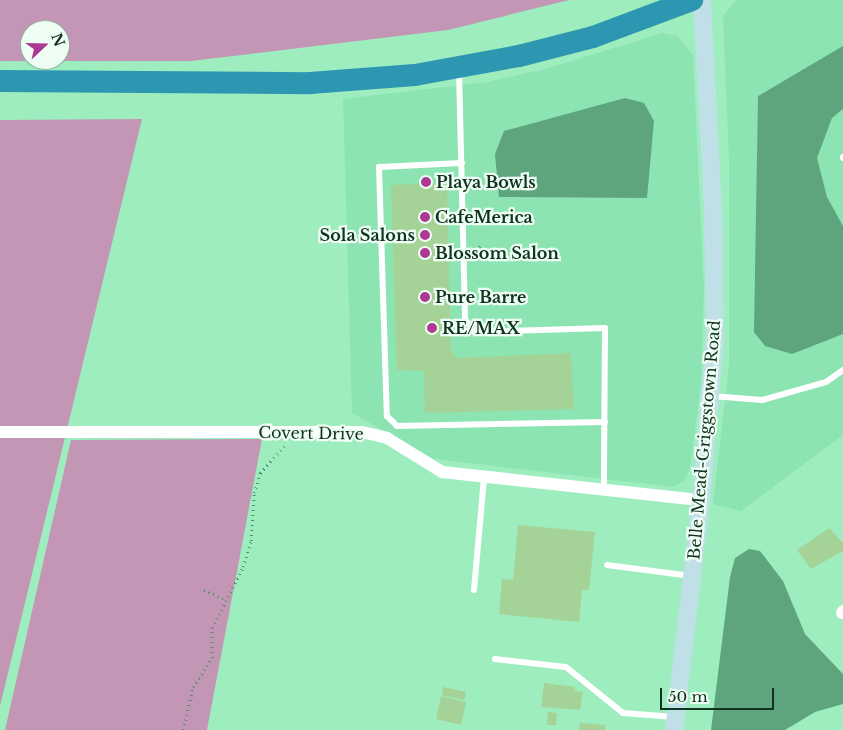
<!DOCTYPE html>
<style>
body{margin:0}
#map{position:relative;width:843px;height:730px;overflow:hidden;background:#9eedbf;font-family:"Libre Baskerville",serif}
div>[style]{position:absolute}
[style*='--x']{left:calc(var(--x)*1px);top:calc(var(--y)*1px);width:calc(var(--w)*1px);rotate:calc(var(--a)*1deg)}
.built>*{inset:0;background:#8ce4b2}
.green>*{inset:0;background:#c296b4}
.water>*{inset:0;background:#5ea57e}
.building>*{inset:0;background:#a5d296}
.path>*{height:2.5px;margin-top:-1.25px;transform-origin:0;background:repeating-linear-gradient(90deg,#588f70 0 1px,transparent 0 5px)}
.lane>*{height:6px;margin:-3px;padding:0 3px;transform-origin:3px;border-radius:3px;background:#fff}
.street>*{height:12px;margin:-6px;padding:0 6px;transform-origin:6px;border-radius:6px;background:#fff}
.secondary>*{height:18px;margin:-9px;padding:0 9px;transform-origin:9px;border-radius:9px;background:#c0e0e8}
.highway>*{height:22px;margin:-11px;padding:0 11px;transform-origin:11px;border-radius:11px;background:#2d97b1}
.dots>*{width:14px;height:14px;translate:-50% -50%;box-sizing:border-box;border:2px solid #effef4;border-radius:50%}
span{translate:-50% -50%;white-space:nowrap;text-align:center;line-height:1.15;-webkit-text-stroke:4.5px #effef4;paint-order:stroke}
.poi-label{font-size:16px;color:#123322;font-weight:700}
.left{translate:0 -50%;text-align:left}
.right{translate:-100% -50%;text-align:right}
.street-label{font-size:16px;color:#123322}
.north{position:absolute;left:20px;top:20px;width:50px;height:50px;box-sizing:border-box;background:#effef4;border:1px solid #97ada0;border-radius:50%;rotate:69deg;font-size:14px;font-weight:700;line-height:20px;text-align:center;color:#123322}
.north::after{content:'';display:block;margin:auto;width:18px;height:22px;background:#ad3993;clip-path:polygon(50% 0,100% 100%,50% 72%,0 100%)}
.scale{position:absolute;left:660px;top:688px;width:114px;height:22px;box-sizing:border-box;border:2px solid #123322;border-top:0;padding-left:6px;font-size:15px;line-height:18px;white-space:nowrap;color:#123322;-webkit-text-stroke:4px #effef4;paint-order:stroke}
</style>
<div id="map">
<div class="built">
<div style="clip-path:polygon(736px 0,843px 0,843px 435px,741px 511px,713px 504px,729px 366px,729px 161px,723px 16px)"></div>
<div style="clip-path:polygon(663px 33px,677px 36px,693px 55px,704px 290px,701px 385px,690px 469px,684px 480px,674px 487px,434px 459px,352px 413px,343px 99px,486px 82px,545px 69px)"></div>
</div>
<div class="green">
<div style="clip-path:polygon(evenodd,0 0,569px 0,448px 30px,191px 61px,0 61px,0 0,30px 30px,60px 30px,60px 60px,30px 60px,30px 30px)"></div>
<div style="clip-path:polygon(142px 119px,0 706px,0 120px)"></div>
<div style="clip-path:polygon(262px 439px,207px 730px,5px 730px,71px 440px)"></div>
</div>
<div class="water">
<div style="clip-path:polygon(843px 46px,843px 109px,832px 118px,817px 158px,827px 197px,843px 226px,843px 334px,792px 354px,765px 346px,754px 332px,758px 96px)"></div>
<div style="clip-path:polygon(625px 98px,644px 103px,654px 121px,647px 198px,499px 197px,495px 154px,504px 131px)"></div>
<div style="clip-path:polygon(749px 549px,760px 551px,783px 581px,805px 634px,843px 674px,843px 704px,815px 712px,785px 730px,711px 730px,730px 577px,735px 558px)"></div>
</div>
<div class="building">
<div style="clip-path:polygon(447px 183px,451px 350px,457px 358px,571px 353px,574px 409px,425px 413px,424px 371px,397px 370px,391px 185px)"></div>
<div style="clip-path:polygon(518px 525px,595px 532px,589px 590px,582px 590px,579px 622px,499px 614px,502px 579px,513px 580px)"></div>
<div style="clip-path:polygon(829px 528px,843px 543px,843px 551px,811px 569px,797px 550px)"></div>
<div style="clip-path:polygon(544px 683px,575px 687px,574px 691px,583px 692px,580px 710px,541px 707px)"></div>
<div style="clip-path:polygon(443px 687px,466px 692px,464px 700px,442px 695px)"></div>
<div style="clip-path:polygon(441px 696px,466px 702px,461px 725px,436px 719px)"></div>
<div style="clip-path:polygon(548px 712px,557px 713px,556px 725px,547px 725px)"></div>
<div style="clip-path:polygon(580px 723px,605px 725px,605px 730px,579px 730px)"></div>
</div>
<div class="path">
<div style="--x:479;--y:247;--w:3;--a:-45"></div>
<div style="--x:204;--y:590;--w:24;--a:24"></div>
<div style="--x:183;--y:730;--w:44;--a:-76.9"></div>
<div style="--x:193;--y:687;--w:35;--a:-57"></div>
<div style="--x:212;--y:658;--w:30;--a:-90"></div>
<div style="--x:212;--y:628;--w:68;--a:-63.1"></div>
<div style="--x:243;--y:567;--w:27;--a:-73"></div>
<div style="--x:251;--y:541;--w:48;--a:-86.4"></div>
<div style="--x:254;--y:493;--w:21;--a:-73"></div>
<div style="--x:260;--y:473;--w:38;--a:-48"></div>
</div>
<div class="lane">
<div style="--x:459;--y:71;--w:248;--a:88.6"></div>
<div style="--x:465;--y:319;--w:16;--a:55"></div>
<div style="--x:474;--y:332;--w:131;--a:-1.7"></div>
<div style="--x:605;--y:328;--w:162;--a:90.4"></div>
<div style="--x:843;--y:157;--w:1;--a:90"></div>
<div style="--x:462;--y:163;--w:83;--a:177.2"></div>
<div style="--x:379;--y:167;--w:249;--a:88.2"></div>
<div style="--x:387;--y:416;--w:14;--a:45"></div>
<div style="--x:397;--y:426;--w:208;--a:-1.1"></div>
<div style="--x:712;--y:396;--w:50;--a:4.6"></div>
<div style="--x:762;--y:400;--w:66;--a:-15.7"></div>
<div style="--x:826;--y:382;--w:21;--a:-35"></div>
<div style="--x:607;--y:565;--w:85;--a:7.5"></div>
<div style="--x:474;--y:590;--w:113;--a:-84.9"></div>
<div style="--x:495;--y:659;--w:71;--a:6.4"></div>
<div style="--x:566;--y:667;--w:73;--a:38.9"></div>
<div style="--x:623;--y:713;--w:52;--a:4.4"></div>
</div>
<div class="street">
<div style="--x:0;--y:432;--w:362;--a:0"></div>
<div style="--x:362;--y:432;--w:26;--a:13"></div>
<div style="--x:387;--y:438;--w:65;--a:31.7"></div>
<div style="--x:442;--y:472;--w:261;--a:6.2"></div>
<div style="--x:842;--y:613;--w:2;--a:-63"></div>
</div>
<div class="secondary">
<div style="--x:674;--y:730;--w:232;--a:-83.3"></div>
<div style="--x:701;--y:500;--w:165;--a:-85.1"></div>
<div style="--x:715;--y:336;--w:126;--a:-90.9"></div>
<div style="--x:713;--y:210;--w:210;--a:-93"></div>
</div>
<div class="highway">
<div style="--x:0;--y:81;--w:310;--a:0.4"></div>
<div style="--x:310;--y:83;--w:105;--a:-4.4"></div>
<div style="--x:415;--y:75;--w:106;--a:-10.4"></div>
<div style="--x:519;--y:56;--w:76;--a:-14.4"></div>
<div style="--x:593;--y:37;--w:106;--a:-20.5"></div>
</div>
<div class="dots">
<div style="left:426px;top:182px;background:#ad3993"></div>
<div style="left:425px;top:217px;background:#ad3993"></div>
<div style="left:425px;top:235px;background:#ad3993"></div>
<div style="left:425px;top:253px;background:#ad3993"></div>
<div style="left:425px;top:297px;background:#ad3993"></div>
<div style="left:432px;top:328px;background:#ad3993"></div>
</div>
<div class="poi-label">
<span class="left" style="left:436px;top:182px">Playa Bowls</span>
<span class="left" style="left:435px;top:217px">CafeMerica</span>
<span class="right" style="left:415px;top:235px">Sola Salons</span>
<span class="left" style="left:435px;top:253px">Blossom Salon</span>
<span class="left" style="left:435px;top:297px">Pure Barre</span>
<span class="left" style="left:442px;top:328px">RE/MAX</span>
</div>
<div class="street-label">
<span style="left:311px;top:433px;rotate:1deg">Covert Drive</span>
<span style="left:704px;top:440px;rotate:-85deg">Belle Mead-Griggstown Road</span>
</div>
<div class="north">N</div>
<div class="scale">50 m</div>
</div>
